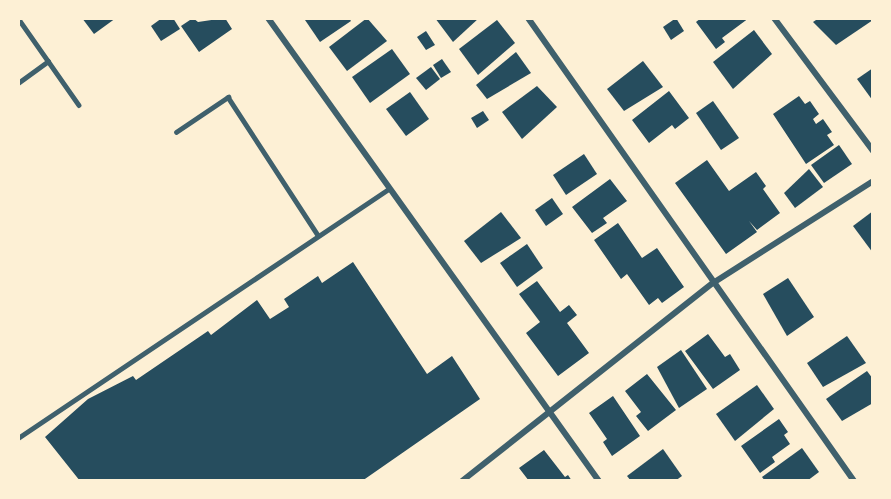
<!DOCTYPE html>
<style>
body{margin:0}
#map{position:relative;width:891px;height:499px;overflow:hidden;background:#fdf0d5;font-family:Roboto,sans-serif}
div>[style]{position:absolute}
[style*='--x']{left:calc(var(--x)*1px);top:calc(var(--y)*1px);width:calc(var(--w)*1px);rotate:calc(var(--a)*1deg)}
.building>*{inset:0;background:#264d5e}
.service>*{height:4.5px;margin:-2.25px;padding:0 2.25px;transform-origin:2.25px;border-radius:2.25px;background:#3f606c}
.minor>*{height:6px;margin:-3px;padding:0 3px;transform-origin:3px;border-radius:3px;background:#3f606c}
span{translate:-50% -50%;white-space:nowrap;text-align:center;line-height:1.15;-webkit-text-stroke:4.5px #fdf0d5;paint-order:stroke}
.frame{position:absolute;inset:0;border:20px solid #fdf0d5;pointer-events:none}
</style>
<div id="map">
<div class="building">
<div style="clip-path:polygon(82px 18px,116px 18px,94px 34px)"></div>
<div style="clip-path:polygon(162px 18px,173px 18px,180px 29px,161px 41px,151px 26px)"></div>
<div style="clip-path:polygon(193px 18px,198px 22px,225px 18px,232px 29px,199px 52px,181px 26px)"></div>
<div style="clip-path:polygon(309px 18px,349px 18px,351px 21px,320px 42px,305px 20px)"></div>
<div style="clip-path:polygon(367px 18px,387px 41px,347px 71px,329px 47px)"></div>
<div style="clip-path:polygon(435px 18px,479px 18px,453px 42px)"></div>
<div style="clip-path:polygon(676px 18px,684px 31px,671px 40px,663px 27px)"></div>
<div style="clip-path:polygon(701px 18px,749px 18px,722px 38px,725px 42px,716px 49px,696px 22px)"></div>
<div style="clip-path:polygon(819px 18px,872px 18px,873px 20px,836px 45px,813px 22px)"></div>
<div style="clip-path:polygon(497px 20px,515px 43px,478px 75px,459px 49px)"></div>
<div style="clip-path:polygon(754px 30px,772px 54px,733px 89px,713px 62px)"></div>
<div style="clip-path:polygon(426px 31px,435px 45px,426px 50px,417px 37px)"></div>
<div style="clip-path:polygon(392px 49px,410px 74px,370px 103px,352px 77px)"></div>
<div style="clip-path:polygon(516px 52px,531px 73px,487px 99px,476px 85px)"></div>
<div style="clip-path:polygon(442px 59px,451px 72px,441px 78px,433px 65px)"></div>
<div style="clip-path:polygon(643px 61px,663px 87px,624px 111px,607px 89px)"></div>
<div style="clip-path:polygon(431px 67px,440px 79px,426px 90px,416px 78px)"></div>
<div style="clip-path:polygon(873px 68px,873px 101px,857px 79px)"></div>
<div style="clip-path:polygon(537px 86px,557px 107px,522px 139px,502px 112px)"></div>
<div style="clip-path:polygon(669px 91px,689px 118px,675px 129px,672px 125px,649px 143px,632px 120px)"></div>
<div style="clip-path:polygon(410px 92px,429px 119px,406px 136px,386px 109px)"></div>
<div style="clip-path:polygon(799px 96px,805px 104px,810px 101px,819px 114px,813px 119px,816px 124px,823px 119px,832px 132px,827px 135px,834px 145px,806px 164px,773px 114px)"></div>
<div style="clip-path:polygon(713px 101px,739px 138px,721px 150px,696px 113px)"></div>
<div style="clip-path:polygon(483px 111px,489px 120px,477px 128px,471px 118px)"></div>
<div style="clip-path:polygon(839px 145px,852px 164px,824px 183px,811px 165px)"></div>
<div style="clip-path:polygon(584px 154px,597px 174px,566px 195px,553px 175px)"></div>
<div style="clip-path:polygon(707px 160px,729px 191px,756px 172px,766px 186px,763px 189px,780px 213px,757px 230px,749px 221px,757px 232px,726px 254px,675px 183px)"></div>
<div style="clip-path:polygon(809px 169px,823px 187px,795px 208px,784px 193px)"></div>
<div style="clip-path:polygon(610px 179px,627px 201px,603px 218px,607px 223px,592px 233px,572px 207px)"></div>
<div style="clip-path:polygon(552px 198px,563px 214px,546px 226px,535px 210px)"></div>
<div style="clip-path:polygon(873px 211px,873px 253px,853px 226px)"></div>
<div style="clip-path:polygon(501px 212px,521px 238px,481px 263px,464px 241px)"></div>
<div style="clip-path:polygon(618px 223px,642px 258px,657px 248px,684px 287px,662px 303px,658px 298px,649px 305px,627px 274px,621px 279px,594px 240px)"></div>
<div style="clip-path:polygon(527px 244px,543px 268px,517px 287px,500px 263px)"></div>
<div style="clip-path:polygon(353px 262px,427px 374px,452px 356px,480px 399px,362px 481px,80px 481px,45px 437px,88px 399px,133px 376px,136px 380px,208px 331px,211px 335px,257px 300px,270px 319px,289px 307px,284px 299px,318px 276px,322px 283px)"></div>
<div style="clip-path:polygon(788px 278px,814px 317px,787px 336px,763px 294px)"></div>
<div style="clip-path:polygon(537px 281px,560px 312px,569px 305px,577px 315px,567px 323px,589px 353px,558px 376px,526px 333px,540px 322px,519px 294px)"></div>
<div style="clip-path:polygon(708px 334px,725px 357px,730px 354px,740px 370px,713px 389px,685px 351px)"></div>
<div style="clip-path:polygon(847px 336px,866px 363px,823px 387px,807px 363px)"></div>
<div style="clip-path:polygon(681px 350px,707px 389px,679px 408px,657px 367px)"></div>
<div style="clip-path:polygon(867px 371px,873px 379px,873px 403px,842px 421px,826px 399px)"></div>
<div style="clip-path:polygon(647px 374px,676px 410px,648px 431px,636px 416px,641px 412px,625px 391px)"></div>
<div style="clip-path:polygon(757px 385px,774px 409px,735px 441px,716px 414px)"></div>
<div style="clip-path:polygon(613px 396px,640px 436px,612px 456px,603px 442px,607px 439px,589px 413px)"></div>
<div style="clip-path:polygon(779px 419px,788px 432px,784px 435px,790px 444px,772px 457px,775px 462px,760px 473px,741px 446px)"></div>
<div style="clip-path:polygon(802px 448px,819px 472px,807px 481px,765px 481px,762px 477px)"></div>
<div style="clip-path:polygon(663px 449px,682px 476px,675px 481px,631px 481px,627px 476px)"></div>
<div style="clip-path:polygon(544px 450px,565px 477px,568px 475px,572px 481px,529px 481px,519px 468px)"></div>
</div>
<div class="service">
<div style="--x:18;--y:18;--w:106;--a:55"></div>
<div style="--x:18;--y:83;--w:37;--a:-36"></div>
<div style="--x:176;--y:132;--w:63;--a:-33.9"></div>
<div style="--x:228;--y:97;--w:165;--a:56.9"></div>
<div style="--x:18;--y:438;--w:445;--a:-33.9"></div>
</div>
<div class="minor">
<div style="--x:268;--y:18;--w:569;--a:54.44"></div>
<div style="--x:528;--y:18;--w:566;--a:54.85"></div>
<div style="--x:774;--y:18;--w:166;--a:53.3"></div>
<div style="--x:462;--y:481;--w:320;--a:-38.3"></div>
<div style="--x:713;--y:283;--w:190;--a:-32.5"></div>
</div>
<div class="frame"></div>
</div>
